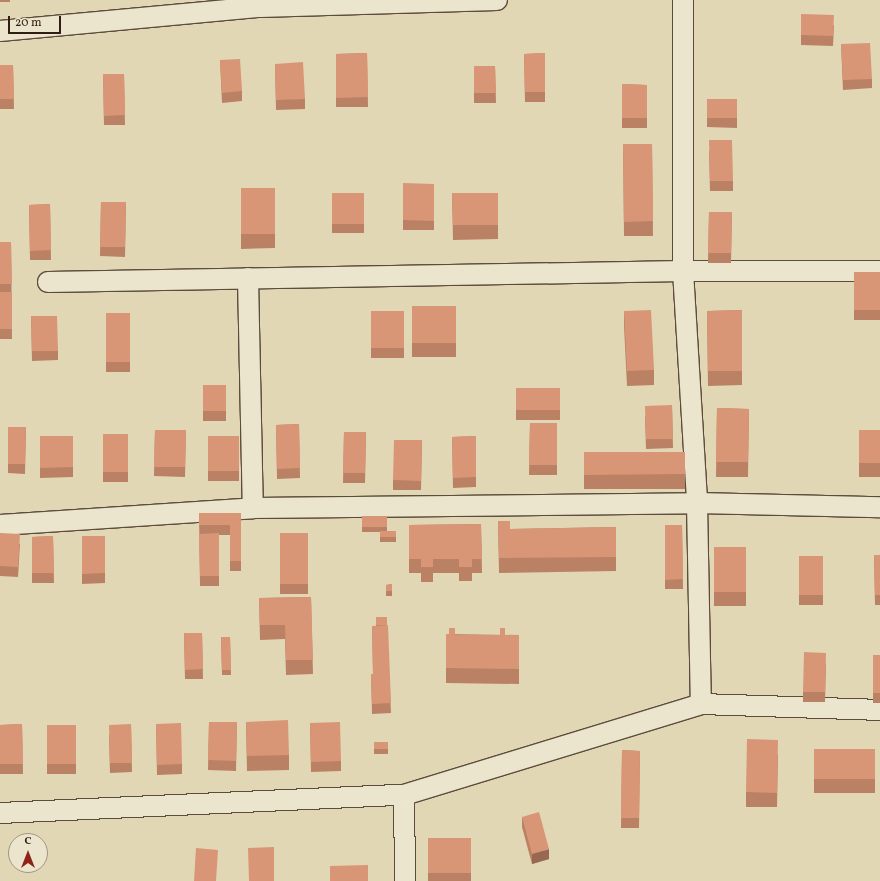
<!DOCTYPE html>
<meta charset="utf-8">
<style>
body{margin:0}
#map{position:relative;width:880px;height:881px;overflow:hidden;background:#e2d7b4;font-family:Vollkorn,serif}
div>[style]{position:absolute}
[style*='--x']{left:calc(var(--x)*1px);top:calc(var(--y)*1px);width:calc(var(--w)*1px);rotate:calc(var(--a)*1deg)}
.roads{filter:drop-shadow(1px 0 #5c4c3c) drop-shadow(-1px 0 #5c4c3c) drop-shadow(0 1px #5c4c3c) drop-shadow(0 -1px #5c4c3c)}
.minor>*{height:20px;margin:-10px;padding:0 10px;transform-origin:10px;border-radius:10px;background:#ece5ce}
.wall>*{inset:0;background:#ba8165}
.shaded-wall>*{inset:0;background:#976953}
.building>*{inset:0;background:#d89676}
span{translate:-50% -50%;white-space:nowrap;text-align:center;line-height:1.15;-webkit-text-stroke:4px #ece5ce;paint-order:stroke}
.north{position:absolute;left:8px;top:833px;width:40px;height:40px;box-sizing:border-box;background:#ece5ce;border:1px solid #a19584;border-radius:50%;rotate:0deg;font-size:11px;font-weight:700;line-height:16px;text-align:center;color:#301e14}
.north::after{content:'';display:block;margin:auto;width:14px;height:18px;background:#8f2418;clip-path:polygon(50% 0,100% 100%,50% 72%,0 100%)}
.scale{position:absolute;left:8px;top:16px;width:53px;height:18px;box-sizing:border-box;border:2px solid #301e14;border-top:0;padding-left:5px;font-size:12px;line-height:14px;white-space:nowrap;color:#301e14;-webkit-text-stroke:3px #ece5ce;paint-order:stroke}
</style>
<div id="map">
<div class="roads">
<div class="minor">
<div style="--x:683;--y:0;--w:271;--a:90"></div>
<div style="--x:683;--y:271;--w:232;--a:86.5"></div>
<div style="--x:697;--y:503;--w:201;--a:88.9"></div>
<div style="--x:0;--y:31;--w:261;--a:-5.3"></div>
<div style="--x:260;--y:7;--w:237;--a:-1.7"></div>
<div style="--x:248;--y:278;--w:230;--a:88.8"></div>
<div style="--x:48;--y:282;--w:635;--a:-0.99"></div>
<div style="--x:683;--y:271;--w:197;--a:0"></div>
<div style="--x:0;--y:525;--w:254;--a:-3.8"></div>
<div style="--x:253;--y:508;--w:444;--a:-0.6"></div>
<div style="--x:697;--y:503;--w:183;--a:1.3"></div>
<div style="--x:404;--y:795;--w:86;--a:89.3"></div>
<div style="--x:0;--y:813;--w:404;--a:-2.6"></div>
<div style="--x:404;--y:795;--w:311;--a:-17"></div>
<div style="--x:701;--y:704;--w:179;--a:1.9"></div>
</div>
</div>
<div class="wall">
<div style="clip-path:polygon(0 0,10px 0,10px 2px,0 2px)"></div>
<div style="clip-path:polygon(834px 25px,833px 46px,801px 45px,801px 35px)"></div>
<div style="clip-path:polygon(841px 44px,872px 79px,872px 88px,843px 90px)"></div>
<div style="clip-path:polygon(367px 53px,368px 107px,336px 107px,336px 54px)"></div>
<div style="clip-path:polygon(545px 53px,545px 102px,525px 102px,524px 54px)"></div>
<div style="clip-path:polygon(220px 60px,242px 91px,242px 101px,222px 103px)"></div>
<div style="clip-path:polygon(275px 64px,305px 99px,305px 109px,276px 110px)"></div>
<div style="clip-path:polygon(0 65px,13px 65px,14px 109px,0 109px)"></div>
<div style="clip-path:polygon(474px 66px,495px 66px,496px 103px,474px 103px)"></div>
<div style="clip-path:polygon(103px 74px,124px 74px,125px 125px,104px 125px)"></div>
<div style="clip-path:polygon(622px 84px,647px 85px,647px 128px,622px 128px)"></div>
<div style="clip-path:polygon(707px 99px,737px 99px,737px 128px,707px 127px)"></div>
<div style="clip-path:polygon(623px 144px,652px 144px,653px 236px,624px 236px)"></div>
<div style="clip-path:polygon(709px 150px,733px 181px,733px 191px,710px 191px)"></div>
<div style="clip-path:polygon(434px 184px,434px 230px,403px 230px,403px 220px)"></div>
<div style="clip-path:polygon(241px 188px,275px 188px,275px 248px,241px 249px)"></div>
<div style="clip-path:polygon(332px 193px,364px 193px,364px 233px,332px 233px)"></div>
<div style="clip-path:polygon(452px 193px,498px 193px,498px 239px,453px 240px)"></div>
<div style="clip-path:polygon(101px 202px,126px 202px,125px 257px,100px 256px)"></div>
<div style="clip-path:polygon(50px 204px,51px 260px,30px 260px,29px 205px)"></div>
<div style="clip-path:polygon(709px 212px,732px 212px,731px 263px,708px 263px)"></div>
<div style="clip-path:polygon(0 242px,11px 242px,12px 339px,0 339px)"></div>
<div style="clip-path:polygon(854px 272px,880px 272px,880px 320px,854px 320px)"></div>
<div style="clip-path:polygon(412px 306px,456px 306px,456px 357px,412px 357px)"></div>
<div style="clip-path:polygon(742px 310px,742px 385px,708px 386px,707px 311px)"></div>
<div style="clip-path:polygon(371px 311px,404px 311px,404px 358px,371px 358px)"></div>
<div style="clip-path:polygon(624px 311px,654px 370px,654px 385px,627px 386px,624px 326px)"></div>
<div style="clip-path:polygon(106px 313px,130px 313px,130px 372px,106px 372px)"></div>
<div style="clip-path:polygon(31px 316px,58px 351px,58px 360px,32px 361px)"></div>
<div style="clip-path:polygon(203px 385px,226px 385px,226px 421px,203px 421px)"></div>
<div style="clip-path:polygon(516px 388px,560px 388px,560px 420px,516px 420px)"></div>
<div style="clip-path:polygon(672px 405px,673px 448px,646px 449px,645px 416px)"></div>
<div style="clip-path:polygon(717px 408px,749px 409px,748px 477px,716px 477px)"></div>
<div style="clip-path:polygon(530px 423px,557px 423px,557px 475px,529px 475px)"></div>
<div style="clip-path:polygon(299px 424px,300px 478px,277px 479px,276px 425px)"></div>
<div style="clip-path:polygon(8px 427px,26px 427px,25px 474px,8px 473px)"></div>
<div style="clip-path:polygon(155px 430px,186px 430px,185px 477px,154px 476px)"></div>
<div style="clip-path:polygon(859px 430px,880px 430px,880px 477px,859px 477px)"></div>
<div style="clip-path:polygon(344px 432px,366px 432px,365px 483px,343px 483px)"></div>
<div style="clip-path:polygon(103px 434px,128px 434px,128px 482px,103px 482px)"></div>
<div style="clip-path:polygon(40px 436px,73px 436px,73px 477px,40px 478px)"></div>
<div style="clip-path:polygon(208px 436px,239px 436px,239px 481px,208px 481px)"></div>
<div style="clip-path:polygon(476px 436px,476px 487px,453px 488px,452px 437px)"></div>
<div style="clip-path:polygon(422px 440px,421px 490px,393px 490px,393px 480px)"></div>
<div style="clip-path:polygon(584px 452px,685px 452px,685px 489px,584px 489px)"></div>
<div style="clip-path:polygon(199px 513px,241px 513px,241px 571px,230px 571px,230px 535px,219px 535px,219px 586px,200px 586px)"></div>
<div style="clip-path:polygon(362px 516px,387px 516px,387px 531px,396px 531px,396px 542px,380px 542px,380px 532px,362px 532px)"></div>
<div style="clip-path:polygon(498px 521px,510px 529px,616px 527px,616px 571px,499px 573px)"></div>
<div style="clip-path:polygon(481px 524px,482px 573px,472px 573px,472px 581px,459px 581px,459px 573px,433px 573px,433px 582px,421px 582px,421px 573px,409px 573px,409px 525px)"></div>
<div style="clip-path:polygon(665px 525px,682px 525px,683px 589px,665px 589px)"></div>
<div style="clip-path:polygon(0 533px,20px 544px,18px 577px,0 576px)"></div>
<div style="clip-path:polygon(280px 533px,308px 533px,308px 594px,280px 594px)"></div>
<div style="clip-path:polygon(53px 536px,54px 583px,32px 583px,32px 537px)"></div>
<div style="clip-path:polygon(82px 536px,105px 536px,105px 583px,82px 584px)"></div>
<div style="clip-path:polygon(714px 547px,746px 547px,746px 606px,714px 606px)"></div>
<div style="clip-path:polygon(874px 555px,880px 555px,880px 605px,875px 605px)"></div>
<div style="clip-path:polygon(799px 556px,823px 556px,823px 605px,799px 605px)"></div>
<div style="clip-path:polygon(392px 584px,392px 596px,386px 596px,386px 585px)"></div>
<div style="clip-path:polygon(311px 597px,313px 674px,286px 675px,285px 639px,260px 640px,259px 598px)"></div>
<div style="clip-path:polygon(376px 617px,387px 626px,391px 713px,372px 714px,371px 674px,373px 674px,372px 626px,376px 626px)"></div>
<div style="clip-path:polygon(184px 633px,202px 633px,203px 679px,185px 679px)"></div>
<div style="clip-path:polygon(446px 634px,519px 635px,519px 684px,446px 683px)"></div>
<div style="clip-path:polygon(221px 637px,230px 637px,231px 675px,222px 675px)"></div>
<div style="clip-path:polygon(873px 655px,880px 655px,880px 703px,873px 703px)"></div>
<div style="clip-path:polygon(826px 663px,825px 702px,803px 702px,803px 692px)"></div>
<div style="clip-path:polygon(209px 722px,237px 722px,236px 771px,208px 770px)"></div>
<div style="clip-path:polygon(246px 722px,289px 755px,289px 770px,247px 771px)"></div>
<div style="clip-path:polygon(310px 723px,341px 761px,341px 771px,311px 772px)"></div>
<div style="clip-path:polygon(22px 724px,23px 774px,0 774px,0 725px)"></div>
<div style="clip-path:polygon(131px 724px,132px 772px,110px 773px,109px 735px)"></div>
<div style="clip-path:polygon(156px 724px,182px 764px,182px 774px,157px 775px)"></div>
<div style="clip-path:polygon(47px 725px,76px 725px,76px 774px,47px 774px)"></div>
<div style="clip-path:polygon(374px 742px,388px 742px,388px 754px,374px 754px)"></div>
<div style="clip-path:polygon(814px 749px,875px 749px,875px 793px,814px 793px)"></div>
<div style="clip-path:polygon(622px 750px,640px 751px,639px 828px,621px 828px)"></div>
<div style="clip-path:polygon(778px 754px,777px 807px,746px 807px,746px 792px)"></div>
<div style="clip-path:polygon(522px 817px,549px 859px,532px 864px,522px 827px)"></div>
<div style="clip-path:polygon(428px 838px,471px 838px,471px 881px,428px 881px)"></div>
</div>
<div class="shaded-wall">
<div style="clip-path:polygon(549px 849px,549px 859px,532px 864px,532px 854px)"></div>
</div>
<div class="building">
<div style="clip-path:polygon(801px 14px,834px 15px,833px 36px,801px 35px)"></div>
<div style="clip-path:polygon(870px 43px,872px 79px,843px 80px,841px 44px)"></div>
<div style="clip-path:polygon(367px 53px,368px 97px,336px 98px,336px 54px)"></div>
<div style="clip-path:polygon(545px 53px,545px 92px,525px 92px,524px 54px)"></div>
<div style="clip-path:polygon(240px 59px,242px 91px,222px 93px,220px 60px)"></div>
<div style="clip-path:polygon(303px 62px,305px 99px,276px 100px,275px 64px)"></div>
<div style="clip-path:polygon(0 65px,13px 65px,14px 99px,0 99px)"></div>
<div style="clip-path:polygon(474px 66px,495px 66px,496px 93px,474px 93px)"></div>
<div style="clip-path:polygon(103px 74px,124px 74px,125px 115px,104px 116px)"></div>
<div style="clip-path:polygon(622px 84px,647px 85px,647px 118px,622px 118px)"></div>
<div style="clip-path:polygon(707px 99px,737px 99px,737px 118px,707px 118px)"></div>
<div style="clip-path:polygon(709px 140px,732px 140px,733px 181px,710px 181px)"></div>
<div style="clip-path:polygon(623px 144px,652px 144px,653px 221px,624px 222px)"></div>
<div style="clip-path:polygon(403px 183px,434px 184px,434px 221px,403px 220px)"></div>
<div style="clip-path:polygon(241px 188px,275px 188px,275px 234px,241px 234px)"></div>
<div style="clip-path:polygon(332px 193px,364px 193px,364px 224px,332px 224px)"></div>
<div style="clip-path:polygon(452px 193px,498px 193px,498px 225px,453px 225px)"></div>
<div style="clip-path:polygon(101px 202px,126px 202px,125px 247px,100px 247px)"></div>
<div style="clip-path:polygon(50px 204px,51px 250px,30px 251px,29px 205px)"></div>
<div style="clip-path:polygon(709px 212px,732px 212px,731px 253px,708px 253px)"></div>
<div style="clip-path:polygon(0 242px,11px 242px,12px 284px,0 284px)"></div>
<div style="clip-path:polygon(854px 272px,880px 272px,880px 310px,854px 310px)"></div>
<div style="clip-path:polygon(0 292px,12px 292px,12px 329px,0 329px)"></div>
<div style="clip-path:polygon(412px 306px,456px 306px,456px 343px,412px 343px)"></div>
<div style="clip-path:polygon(651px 310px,654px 370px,627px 371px,624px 311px)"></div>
<div style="clip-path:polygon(742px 310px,742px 371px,708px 371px,707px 311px)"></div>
<div style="clip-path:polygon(371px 311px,404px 311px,404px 348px,371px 348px)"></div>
<div style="clip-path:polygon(106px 313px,130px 313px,130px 362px,106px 362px)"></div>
<div style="clip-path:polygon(31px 316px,57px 316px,58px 351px,32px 351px)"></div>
<div style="clip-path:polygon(203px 385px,226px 385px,226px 411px,203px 411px)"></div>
<div style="clip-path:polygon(516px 388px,560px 388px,560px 410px,516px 410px)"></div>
<div style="clip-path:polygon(672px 405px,673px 439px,646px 439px,645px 406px)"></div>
<div style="clip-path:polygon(717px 408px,749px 409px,748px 462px,716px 462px)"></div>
<div style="clip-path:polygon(530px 423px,557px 423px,557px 465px,529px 465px)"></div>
<div style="clip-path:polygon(299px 424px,300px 468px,277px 469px,276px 425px)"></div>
<div style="clip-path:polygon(8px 427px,26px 427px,25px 464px,8px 464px)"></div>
<div style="clip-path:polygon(155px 430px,186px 430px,185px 467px,154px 467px)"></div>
<div style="clip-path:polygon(859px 430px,880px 430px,880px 463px,859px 463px)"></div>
<div style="clip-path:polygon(344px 432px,366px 432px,365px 473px,343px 473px)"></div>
<div style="clip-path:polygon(103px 434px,128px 434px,128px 472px,103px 472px)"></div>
<div style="clip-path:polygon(40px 436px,73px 436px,73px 467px,40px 468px)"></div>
<div style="clip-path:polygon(208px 436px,239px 436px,239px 471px,208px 471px)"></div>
<div style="clip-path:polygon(476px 436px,476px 477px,453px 478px,452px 437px)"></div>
<div style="clip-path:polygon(394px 440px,422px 440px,421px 481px,393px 480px)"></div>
<div style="clip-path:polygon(584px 452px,685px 452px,685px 474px,584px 475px)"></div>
<div style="clip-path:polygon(199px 513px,241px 513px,241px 561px,230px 561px,230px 525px,199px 525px)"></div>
<div style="clip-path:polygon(362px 516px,387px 516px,387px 527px,362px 527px)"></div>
<div style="clip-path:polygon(498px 521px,510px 521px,510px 529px,616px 527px,616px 557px,499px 558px)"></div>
<div style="clip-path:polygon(481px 524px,482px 559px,472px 559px,472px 567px,459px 567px,459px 559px,433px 559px,433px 567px,421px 567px,421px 559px,409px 559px,409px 525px)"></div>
<div style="clip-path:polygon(665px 525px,682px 525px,683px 579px,665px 580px)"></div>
<div style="clip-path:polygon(380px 531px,396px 531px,396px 537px,380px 537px)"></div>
<div style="clip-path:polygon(0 533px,20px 534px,18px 567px,0 566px)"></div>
<div style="clip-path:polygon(219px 533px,219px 576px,200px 576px,199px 534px)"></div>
<div style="clip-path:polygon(280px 533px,308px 533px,308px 584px,280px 584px)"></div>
<div style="clip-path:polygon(53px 536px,54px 573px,32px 573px,32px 537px)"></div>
<div style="clip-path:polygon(82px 536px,105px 536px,105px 573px,82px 574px)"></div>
<div style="clip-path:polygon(714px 547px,746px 547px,746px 592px,714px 592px)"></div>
<div style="clip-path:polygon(874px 555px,880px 555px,880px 595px,875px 595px)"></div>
<div style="clip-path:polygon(799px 556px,823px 556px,823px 595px,799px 595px)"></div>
<div style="clip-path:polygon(392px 584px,392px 591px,386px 591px,386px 585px)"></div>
<div style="clip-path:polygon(311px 597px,313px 660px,286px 660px,285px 625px,260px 625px,259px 598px)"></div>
<div style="clip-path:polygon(376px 617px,387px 617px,387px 625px,376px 625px)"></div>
<div style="clip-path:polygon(388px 625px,391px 703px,372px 704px,371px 674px,373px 674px,372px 626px)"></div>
<div style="clip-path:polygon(449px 628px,455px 628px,455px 635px,500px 635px,500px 628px,505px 628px,505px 635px,519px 635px,519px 669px,446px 668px,446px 634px,449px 634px)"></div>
<div style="clip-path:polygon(184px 633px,202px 633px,203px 669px,185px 670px)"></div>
<div style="clip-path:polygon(221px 637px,230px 637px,231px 670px,222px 670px)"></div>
<div style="clip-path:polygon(804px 652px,826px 653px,825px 692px,803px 692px)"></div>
<div style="clip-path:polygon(873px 655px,880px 655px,880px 693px,873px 693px)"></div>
<div style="clip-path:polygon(288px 720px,289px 755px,247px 756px,246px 722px)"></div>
<div style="clip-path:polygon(209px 722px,237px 722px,236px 761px,208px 760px)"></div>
<div style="clip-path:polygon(340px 722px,341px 761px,311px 762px,310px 723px)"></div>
<div style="clip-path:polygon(181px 723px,182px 764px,157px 765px,156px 724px)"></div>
<div style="clip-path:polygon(22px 724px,23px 764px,0 764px,0 725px)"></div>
<div style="clip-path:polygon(131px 724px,132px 763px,110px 763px,109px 725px)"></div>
<div style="clip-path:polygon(47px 725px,76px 725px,76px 764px,47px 764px)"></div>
<div style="clip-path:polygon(747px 739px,778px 740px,777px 793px,746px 792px)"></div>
<div style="clip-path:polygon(374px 742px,388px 742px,388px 749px,374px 749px)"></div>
<div style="clip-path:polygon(814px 749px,875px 749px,875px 779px,814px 779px)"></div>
<div style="clip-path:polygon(622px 750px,640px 751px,639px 818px,621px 818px)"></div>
<div style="clip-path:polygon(539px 812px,549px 849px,532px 854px,522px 817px)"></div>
<div style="clip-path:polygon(428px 838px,471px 838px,471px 873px,428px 873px)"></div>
<div style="clip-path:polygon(274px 847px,274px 881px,249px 881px,248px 848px)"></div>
<div style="clip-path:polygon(196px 848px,218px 850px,216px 881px,194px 881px)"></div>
<div style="clip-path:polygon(368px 865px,368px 881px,330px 881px,330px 866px)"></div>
</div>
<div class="north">С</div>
<div class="scale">20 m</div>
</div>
